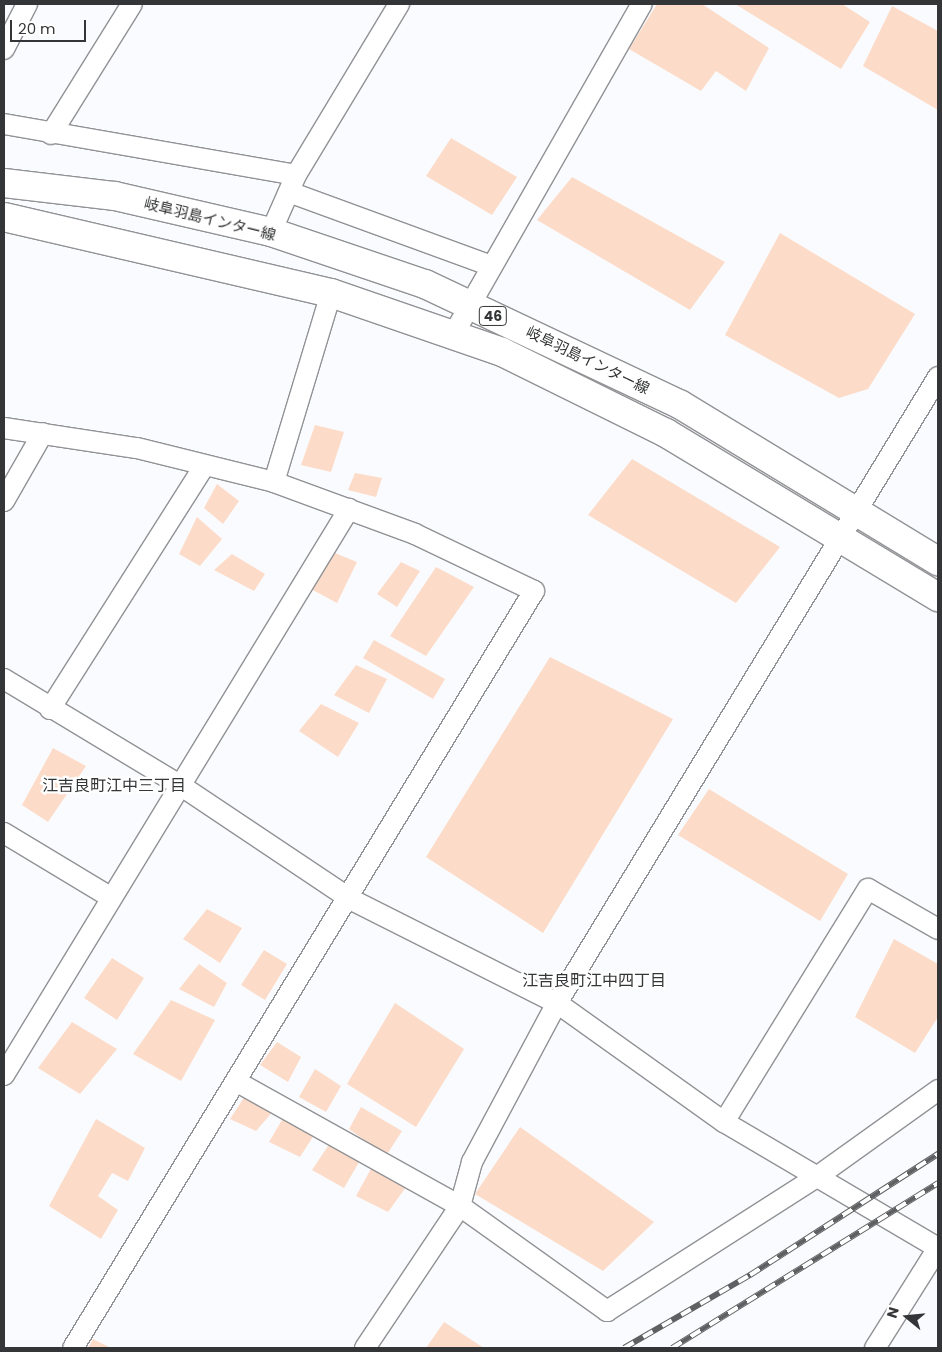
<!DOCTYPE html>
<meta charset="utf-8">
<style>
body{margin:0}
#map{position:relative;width:942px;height:1352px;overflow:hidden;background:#fafbfe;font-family:Poppins,"Noto Sans JP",sans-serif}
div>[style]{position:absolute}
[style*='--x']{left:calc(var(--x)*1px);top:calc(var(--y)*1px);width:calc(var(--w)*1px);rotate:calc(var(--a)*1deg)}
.building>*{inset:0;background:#fcdcc9}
.roads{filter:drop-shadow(1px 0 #919295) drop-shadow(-1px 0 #919295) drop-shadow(0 1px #919295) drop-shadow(0 -1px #919295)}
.street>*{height:20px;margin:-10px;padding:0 10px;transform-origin:10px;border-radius:10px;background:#fff}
.primary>*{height:28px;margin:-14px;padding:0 14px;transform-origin:14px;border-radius:14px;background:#fff}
.rail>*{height:5.5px;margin-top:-2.75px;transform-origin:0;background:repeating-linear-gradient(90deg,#fff 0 11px,#5f6061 0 22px);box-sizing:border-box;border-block:1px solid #5f6061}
span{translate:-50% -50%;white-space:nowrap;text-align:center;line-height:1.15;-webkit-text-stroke:4.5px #fff;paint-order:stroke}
.shield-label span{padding:1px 4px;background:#fff;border:1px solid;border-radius:4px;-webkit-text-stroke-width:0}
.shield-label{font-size:14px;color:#343536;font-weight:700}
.street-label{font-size:15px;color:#343536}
.neighbourhood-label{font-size:16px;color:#343536}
.frame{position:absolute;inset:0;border:5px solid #343536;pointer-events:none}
.north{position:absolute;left:882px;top:1292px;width:50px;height:50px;-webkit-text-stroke:4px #fff;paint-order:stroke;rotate:287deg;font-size:14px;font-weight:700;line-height:20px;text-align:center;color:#343536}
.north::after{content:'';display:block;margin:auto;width:18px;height:22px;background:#343536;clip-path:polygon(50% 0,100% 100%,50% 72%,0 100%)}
.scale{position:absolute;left:10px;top:20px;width:76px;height:22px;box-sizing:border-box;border:2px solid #343536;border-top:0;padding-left:6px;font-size:15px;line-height:18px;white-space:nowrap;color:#343536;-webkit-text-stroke:4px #fff;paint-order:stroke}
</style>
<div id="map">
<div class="building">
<div style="clip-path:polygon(657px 4px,702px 4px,769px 48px,746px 91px,716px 71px,701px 91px,629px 49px)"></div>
<div style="clip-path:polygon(735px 4px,842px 4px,870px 22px,841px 69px)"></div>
<div style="clip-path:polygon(892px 6px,938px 31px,938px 110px,863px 66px)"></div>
<div style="clip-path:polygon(451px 138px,517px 177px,492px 215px,426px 176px)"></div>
<div style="clip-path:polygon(572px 177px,725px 262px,690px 310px,537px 220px)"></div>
<div style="clip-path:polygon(780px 233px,915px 314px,868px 389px,839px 398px,725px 335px)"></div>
<div style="clip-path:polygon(315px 425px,344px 432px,331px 472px,301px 465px)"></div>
<div style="clip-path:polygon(632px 459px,780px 547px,736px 603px,588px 515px)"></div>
<div style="clip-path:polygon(355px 473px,382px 478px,376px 497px,348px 490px)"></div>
<div style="clip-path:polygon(217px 484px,239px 501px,223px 524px,204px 508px)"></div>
<div style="clip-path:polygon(197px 517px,222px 539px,200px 566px,179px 554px)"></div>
<div style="clip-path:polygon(335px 553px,357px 562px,337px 603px,309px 588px)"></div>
<div style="clip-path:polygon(232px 554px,265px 574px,254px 591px,214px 570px)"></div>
<div style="clip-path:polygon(401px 562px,420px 571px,397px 607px,377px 594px)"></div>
<div style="clip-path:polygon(436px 567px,474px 587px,426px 656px,390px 636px)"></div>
<div style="clip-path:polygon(374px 640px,445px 679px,433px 699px,363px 658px)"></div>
<div style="clip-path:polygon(550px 657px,673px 719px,543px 933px,426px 857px)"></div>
<div style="clip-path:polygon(356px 665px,387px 679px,369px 713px,334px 695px)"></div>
<div style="clip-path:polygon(321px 704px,359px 723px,338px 757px,299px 731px)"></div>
<div style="clip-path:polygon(53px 748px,86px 766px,48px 822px,22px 805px)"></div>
<div style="clip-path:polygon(709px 789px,848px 874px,820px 921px,678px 835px)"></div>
<div style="clip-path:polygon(207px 909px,242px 928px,220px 963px,183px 939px)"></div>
<div style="clip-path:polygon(894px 939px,938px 964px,938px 1017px,915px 1053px,855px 1017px)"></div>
<div style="clip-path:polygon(264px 950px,287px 964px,265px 1000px,241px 985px)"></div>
<div style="clip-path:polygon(112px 958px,144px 978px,117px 1020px,84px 998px)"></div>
<div style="clip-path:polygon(199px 964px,227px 983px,214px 1007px,179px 989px)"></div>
<div style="clip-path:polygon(171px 1000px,215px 1020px,181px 1081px,133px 1054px)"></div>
<div style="clip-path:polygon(395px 1003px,464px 1049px,416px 1127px,347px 1084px)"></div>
<div style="clip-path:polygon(72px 1022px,117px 1049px,80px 1094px,38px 1068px)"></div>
<div style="clip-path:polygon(277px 1042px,301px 1057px,288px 1082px,260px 1065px)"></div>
<div style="clip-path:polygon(315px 1069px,341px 1086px,326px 1112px,299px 1097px)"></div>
<div style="clip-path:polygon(247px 1093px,275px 1109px,256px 1131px,230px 1119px)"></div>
<div style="clip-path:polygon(361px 1107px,402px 1131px,386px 1156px,349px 1129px)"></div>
<div style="clip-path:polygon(286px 1113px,316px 1132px,300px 1157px,269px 1142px)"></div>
<div style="clip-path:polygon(96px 1119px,145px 1148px,128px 1181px,112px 1173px,98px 1196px,118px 1210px,101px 1239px,49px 1206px)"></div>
<div style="clip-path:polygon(520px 1127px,654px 1222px,603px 1271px,475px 1194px)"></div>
<div style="clip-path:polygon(332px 1140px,362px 1157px,344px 1188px,312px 1170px)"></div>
<div style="clip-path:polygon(372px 1167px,406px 1187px,388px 1212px,356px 1196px)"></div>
<div style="clip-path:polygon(444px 1322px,484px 1348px,426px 1348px)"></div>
<div style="clip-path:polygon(93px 1339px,111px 1348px,88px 1348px)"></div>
</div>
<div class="roads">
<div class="street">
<div style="--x:4;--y:49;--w:51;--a:-62.9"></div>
<div style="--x:4;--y:124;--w:296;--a:9.9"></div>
<div style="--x:51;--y:134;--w:153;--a:-58.1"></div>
<div style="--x:289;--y:192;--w:213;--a:20.1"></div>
<div style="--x:271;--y:232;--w:62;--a:-66.3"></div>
<div style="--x:296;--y:175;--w:200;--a:-58.9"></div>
<div style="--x:453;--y:335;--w:381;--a:-60.3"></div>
<div style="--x:4;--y:428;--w:134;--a:8.6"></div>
<div style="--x:137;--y:448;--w:141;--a:13.9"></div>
<div style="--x:274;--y:482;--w:150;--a:20.2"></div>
<div style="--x:415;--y:534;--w:132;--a:25.6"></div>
<div style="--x:534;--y:591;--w:886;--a:121.34"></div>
<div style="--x:274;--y:482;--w:197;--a:-73.2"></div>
<div style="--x:4;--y:501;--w:78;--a:-60.2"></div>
<div style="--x:4;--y:679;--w:209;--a:31.1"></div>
<div style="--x:183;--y:787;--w:201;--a:33.8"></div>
<div style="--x:350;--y:899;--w:232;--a:26.7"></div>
<div style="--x:557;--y:1003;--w:205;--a:35.5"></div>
<div style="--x:724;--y:1122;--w:248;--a:30.5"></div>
<div style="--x:50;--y:709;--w:285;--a:-57.6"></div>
<div style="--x:4;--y:833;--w:124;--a:31.1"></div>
<div style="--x:4;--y:1075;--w:663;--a:-58.64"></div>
<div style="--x:239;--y:1083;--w:253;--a:29.1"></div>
<div style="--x:460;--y:1206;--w:181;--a:35.5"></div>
<div style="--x:607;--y:1311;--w:250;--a:-32.6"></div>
<div style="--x:818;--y:1176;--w:148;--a:-35.6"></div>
<div style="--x:724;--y:1122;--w:274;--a:-58.3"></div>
<div style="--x:868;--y:889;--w:81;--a:29.7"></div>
<div style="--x:365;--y:1348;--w:171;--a:-56.2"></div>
<div style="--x:460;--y:1206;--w:46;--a:-74.7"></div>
<div style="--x:472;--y:1162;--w:180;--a:-61.9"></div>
<div style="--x:557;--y:1003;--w:733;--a:-58.67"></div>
<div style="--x:875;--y:1348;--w:118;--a:-57.8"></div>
</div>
<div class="primary">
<div style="--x:4;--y:183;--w:112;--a:6.7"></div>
<div style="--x:115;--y:196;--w:160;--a:13"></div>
<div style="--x:271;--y:232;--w:163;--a:18.7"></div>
<div style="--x:425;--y:284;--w:283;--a:25.3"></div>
<div style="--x:681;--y:405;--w:301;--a:31.3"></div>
<div style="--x:4;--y:217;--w:336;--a:13.1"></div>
<div style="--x:331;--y:293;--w:181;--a:19"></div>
<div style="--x:502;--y:352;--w:183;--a:26.3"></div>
<div style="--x:666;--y:433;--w:318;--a:31.1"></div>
</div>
</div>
<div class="rail">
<div style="--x:624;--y:1348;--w:146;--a:-30.1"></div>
<div style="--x:750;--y:1275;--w:224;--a:-32.8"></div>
<div style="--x:672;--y:1348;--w:313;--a:-31.8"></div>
</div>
<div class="shield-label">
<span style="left:493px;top:316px">46</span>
</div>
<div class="street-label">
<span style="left:210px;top:219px;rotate:14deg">岐阜羽島インター線</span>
<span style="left:588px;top:360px;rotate:26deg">岐阜羽島インター線</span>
</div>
<div class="neighbourhood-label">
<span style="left:114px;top:786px">江吉良町江中三丁目</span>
<span style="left:594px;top:981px">江吉良町江中四丁目</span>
</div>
<div class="frame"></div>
<div class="north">N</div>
<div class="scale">20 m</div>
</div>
